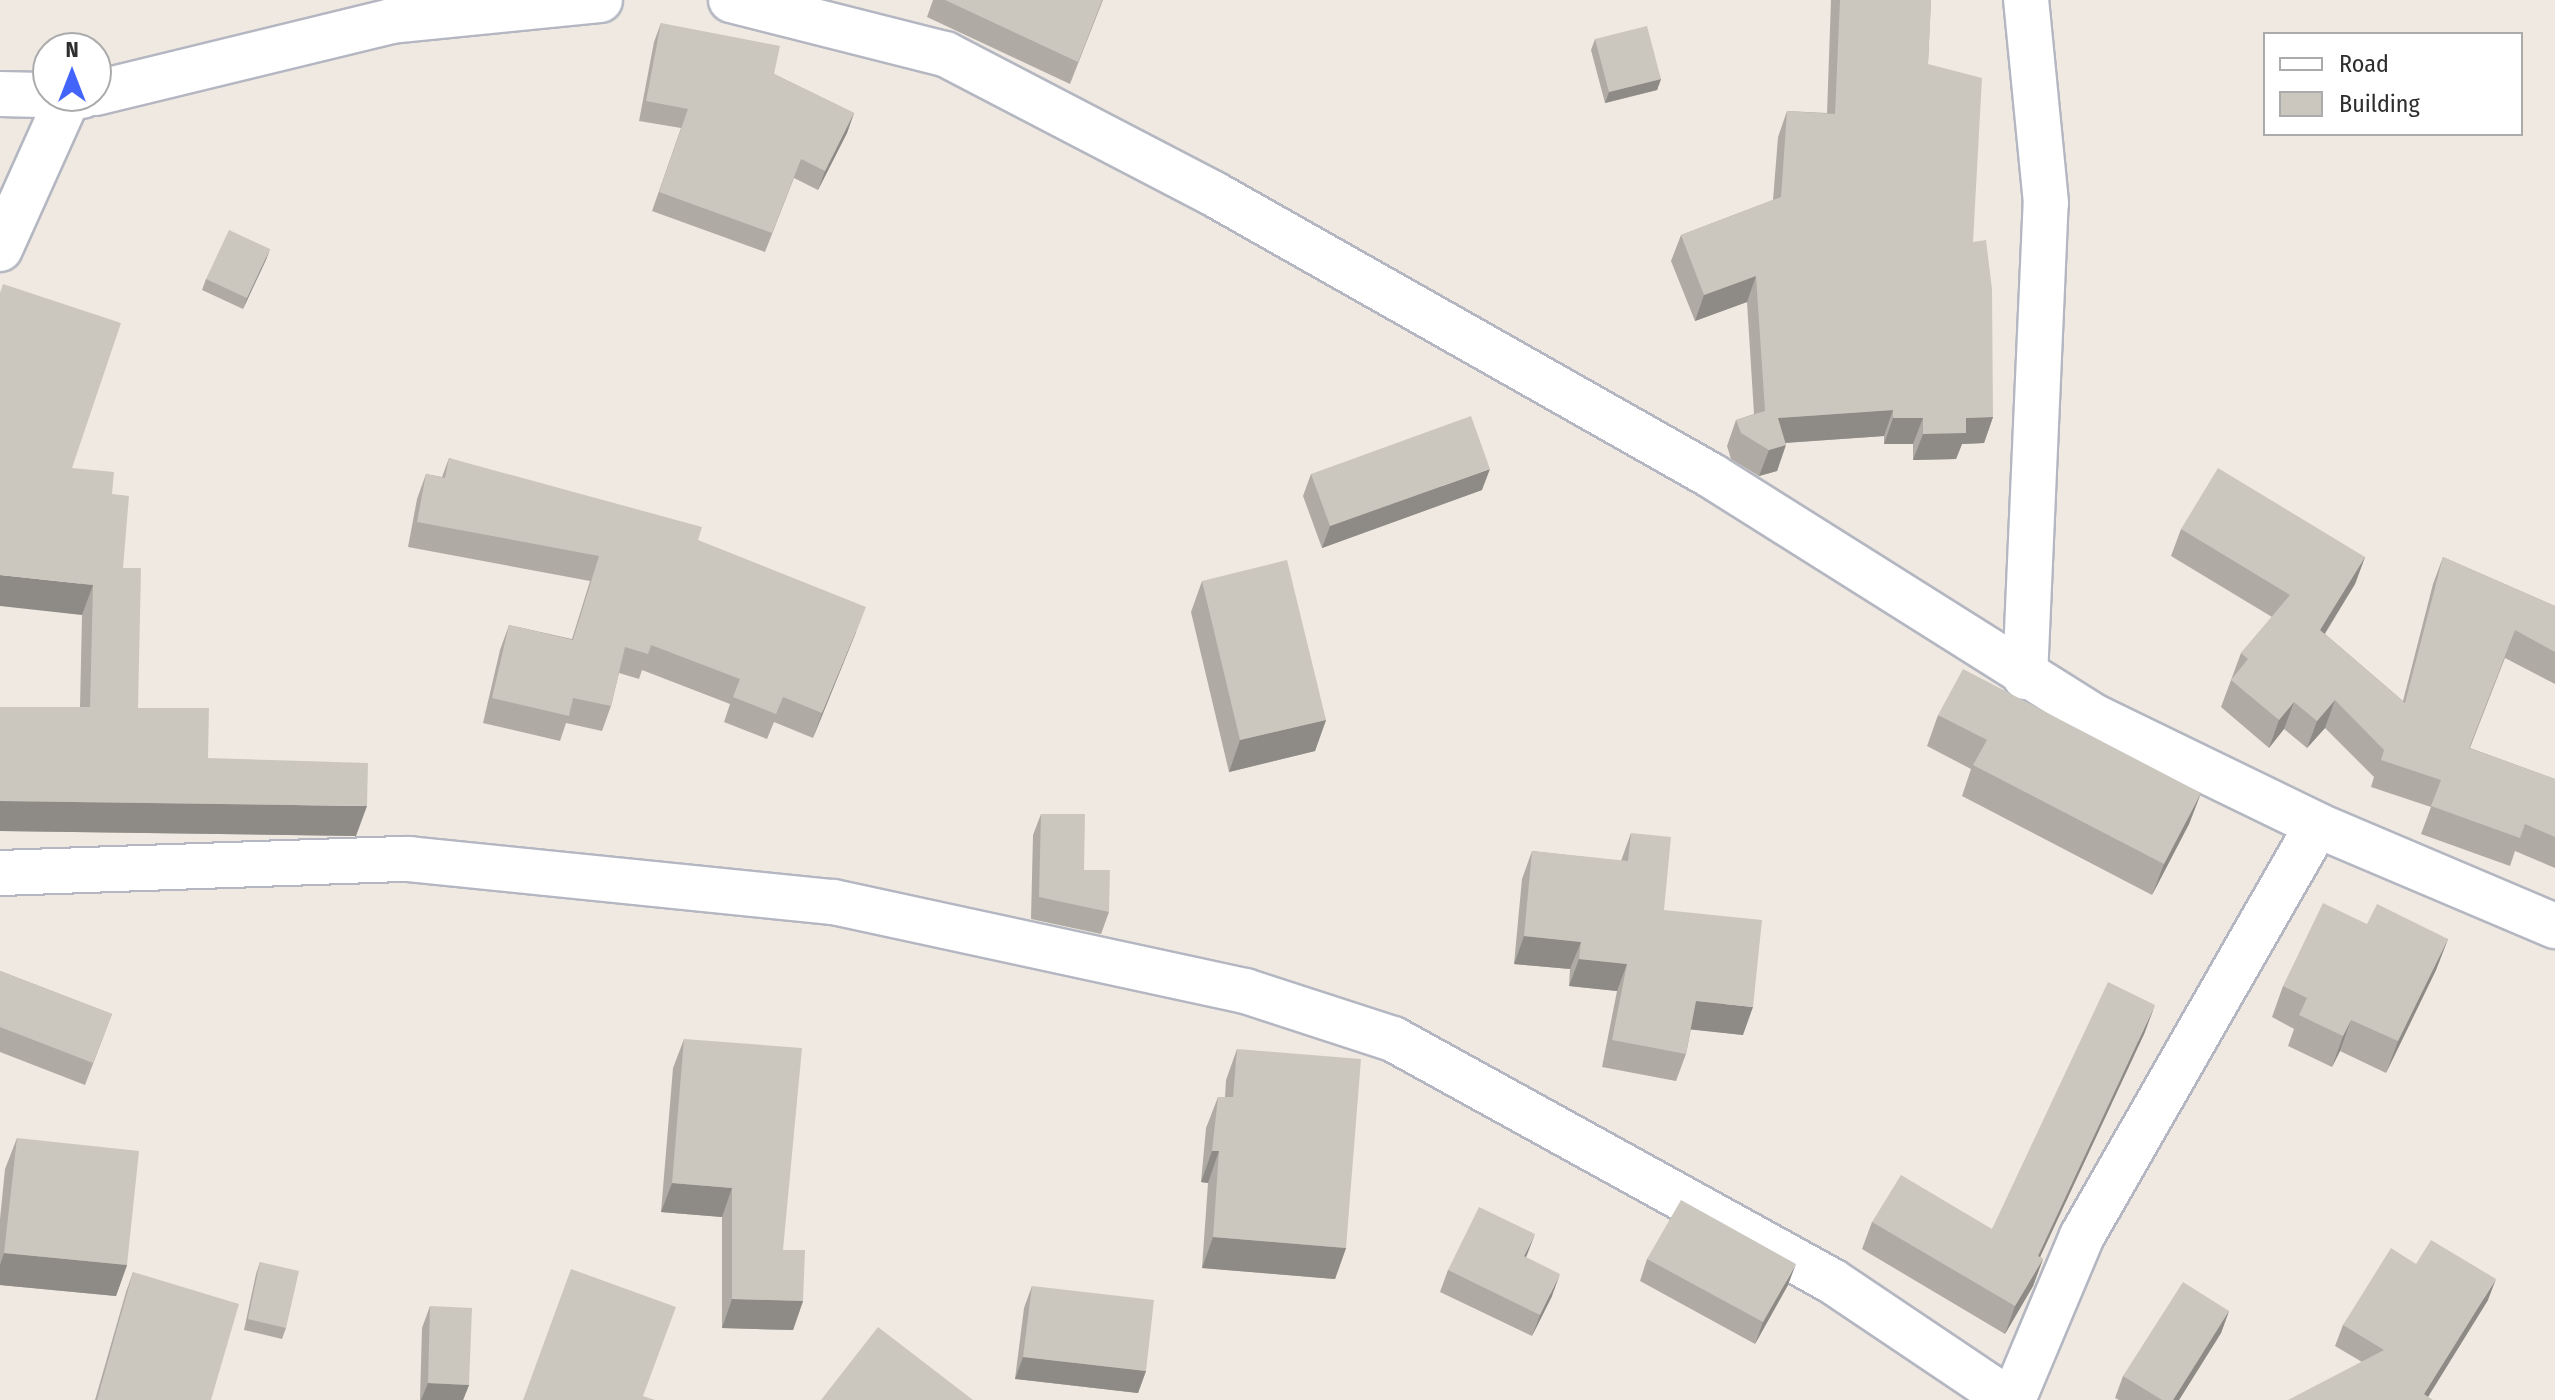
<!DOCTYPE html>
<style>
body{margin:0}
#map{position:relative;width:2555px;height:1400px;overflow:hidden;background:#efe9e1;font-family:"Fira Sans Condensed",sans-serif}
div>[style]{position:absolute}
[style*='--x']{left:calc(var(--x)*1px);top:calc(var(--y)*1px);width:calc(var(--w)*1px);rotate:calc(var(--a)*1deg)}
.roads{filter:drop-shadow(2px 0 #b4b7c1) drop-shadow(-2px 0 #b4b7c1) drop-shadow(0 2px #b4b7c1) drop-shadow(0 -2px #b4b7c1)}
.minor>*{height:44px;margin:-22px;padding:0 22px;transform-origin:22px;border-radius:22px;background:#fff}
.wall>*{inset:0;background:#afaba4}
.shaded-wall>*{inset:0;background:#8e8b86}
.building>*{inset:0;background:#cbc7bf}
span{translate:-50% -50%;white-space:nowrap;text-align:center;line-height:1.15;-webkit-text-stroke:6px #fff;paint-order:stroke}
.legend{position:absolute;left:2263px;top:32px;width:260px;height:104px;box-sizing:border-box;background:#fff;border:2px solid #ababab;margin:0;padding:10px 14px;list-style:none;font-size:24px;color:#2e2e2e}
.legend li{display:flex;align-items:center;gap:16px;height:40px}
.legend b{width:40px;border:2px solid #ababab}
.north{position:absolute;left:32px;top:32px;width:80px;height:80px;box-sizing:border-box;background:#fff;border:2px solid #ababab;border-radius:50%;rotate:0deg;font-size:22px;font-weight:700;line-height:32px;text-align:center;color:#2e2e2e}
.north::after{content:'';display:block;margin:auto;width:28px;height:36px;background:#4264fb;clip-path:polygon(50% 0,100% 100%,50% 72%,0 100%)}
</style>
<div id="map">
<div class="roads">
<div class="minor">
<div style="--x:731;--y:0;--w:221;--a:14.2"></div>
<div style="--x:945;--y:54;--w:303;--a:27.5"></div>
<div style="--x:1214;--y:194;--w:572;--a:29.52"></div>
<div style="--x:1712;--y:476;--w:455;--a:32.2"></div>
<div style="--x:2097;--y:718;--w:245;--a:25.9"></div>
<div style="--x:2317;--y:825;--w:259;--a:23"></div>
<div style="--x:96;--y:93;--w:304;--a:-13.7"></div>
<div style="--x:391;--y:21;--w:210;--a:-5.7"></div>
<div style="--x:0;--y:94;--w:82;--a:1.4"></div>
<div style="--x:0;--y:249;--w:163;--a:-65.8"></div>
<div style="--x:2025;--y:677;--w:474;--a:-87.5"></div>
<div style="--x:2046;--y:203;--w:204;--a:-95.6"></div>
<div style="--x:0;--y:873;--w:409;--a:-2"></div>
<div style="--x:409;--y:859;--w:426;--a:5.8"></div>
<div style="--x:833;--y:902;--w:422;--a:12.2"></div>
<div style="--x:1245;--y:991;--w:156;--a:18"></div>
<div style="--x:1393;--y:1039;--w:501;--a:28.87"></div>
<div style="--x:1832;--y:1281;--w:213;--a:33.9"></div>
<div style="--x:2013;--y:1400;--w:178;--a:-67.2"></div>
<div style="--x:2082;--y:1236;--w:473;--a:-60.2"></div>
</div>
</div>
<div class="wall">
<div style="clip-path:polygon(933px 0,1103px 0,1070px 84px,927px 17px)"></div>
<div style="clip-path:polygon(1831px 0,1931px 0,1928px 64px,1973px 242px,1993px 417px,1984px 443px,1962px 444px,1956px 459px,1913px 460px,1913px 444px,1884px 444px,1884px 436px,1786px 443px,1777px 471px,1759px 476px,1731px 459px,1727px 446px,1736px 420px,1754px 414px,1747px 302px,1695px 321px,1671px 261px,1681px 235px,1773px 200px,1778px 137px,1787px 111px,1827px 113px)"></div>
<div style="clip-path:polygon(661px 23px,774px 74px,854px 113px,847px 133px,818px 190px,794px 178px,765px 252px,652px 211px,681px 128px,639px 121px,654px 42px)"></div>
<div style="clip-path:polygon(1595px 39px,1661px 79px,1657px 90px,1605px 103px,1591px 50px)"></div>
<div style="clip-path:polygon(270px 249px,243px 309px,202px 290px,206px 279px)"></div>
<div style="clip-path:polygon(449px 458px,698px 540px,856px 632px,813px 738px,774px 722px,767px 739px,724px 722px,730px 704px,642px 670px,639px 679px,619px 673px,611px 706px,602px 731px,566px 723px,560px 741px,483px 723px,500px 650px,509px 625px,572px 639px,590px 581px,408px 547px,417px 499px,426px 474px,442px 477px)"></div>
<div style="clip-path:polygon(72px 468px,112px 494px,123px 568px,138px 708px,208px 758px,356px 836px,0 831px,0 707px,80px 707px,82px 615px)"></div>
<div style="clip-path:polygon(1311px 474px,1482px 490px,1322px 548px,1303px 496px)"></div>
<div style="clip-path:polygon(2181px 529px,2365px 557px,2355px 584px,2325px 634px,2403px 701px,2433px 584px,2443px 557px,2555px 606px,2555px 684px,2505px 658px,2470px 748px,2555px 779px,2555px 868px,2515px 851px,2510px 866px,2421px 834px,2431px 807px,2371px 787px,2374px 777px,2325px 728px,2307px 748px,2284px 729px,2269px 748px,2221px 707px,2241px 653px,2272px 617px,2171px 556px)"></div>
<div style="clip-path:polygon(1202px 581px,1326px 720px,1315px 751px,1229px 772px,1191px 612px)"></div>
<div style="clip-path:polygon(1938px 715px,2201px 793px,2189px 824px,2152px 895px,1962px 796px,1971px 769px,1927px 746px)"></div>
<div style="clip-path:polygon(1041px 814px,1084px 870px,1109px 912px,1101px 934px,1031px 919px,1033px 835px)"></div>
<div style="clip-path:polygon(1631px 833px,1664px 910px,1743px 1035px,1691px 1029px,1686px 1054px,1676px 1081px,1602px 1067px,1617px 991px,1569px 986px,1570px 969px,1514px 964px,1522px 879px,1532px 851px,1621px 861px)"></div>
<div style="clip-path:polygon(2367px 924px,2448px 939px,2436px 970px,2386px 1073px,2340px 1051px,2332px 1067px,2288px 1046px,2294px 1029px,2272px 1017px,2283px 986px)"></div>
<div style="clip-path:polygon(0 971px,112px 1014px,85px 1085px,0 1052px)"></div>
<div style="clip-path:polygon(2145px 1032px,2040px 1257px,2043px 1259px,2033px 1286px,2005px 1334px,1862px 1249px,1872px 1222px,1992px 1229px)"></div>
<div style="clip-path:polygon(684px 1039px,783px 1250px,803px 1301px,793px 1330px,722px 1328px,722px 1217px,661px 1212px,673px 1068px)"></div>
<div style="clip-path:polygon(1237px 1049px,1346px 1248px,1335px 1279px,1202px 1268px,1208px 1183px,1201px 1182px,1206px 1128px,1218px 1097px,1225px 1097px,1226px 1080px)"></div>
<div style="clip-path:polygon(17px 1138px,127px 1265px,116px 1296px,0 1285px,0 1219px,5px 1169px)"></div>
<div style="clip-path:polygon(1526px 1257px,1552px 1296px,1532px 1336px,1440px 1292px,1448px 1270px)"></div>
<div style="clip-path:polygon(1647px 1259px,1788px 1285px,1755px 1344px,1640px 1281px)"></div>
<div style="clip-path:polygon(260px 1262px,286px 1328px,282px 1339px,244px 1330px,256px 1274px)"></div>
<div style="clip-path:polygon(2416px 1264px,2488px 1300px,2428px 1397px,2362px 1362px,2335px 1346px,2343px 1325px)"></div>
<div style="clip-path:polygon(133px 1272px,211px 1400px,95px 1400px,126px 1292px)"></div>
<div style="clip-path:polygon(1032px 1286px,1146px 1371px,1138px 1393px,1015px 1379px,1024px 1308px)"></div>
<div style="clip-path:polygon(430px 1306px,469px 1385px,463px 1400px,420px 1400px,422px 1328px)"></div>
<div style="clip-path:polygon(2229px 1311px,2221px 1333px,2179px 1400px,2119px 1400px,2115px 1398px,2123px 1376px)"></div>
</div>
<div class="shaded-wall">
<div style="clip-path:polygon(1661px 79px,1657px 90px,1605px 103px,1609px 92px)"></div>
<div style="clip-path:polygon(854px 113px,847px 133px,818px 190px,825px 171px)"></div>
<div style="clip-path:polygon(270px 249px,266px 260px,243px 309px,247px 298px)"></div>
<div style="clip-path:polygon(1756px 276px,1747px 302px,1695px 321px,1704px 295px)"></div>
<div style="clip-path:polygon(1893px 410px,1884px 436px,1768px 444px,1778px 418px)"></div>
<div style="clip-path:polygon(1993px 417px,1984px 443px,1962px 444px,1956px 459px,1913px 460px,1923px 434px,1966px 418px)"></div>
<div style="clip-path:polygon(1893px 418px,1923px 418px,1913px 444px,1884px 444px)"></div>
<div style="clip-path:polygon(1786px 445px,1777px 471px,1759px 476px,1769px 450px)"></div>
<div style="clip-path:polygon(1490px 469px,1482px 490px,1322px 548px,1330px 526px)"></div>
<div style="clip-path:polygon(2365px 557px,2355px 584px,2310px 657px,2320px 630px)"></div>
<div style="clip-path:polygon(0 575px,93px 585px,82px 615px,0 606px)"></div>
<div style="clip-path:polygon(866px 607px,856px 632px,813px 738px,822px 713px)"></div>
<div style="clip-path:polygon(2335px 700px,2325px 728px,2307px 748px,2317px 721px)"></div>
<div style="clip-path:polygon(2294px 702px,2284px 729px,2269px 748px,2279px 720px)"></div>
<div style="clip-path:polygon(1326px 720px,1315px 751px,1229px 772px,1240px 740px)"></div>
<div style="clip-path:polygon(2201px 793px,2189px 824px,2152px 895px,2164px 864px)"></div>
<div style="clip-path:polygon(0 801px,367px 806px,356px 836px,0 831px)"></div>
<div style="clip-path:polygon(1524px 936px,1581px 942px,1570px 969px,1514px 964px)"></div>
<div style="clip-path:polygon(2448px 939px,2436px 970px,2386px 1073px,2398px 1041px)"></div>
<div style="clip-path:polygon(1579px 959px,1627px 964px,1617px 991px,1569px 986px)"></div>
<div style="clip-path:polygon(1696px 1001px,1753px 1007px,1743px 1035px,1686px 1029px)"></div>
<div style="clip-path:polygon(2155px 1005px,2145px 1032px,2028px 1283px,2038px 1256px)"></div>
<div style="clip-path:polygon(2351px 1020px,2340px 1051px,2332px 1067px,2343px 1036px)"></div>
<div style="clip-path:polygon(1212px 1151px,1219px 1151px,1208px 1183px,1201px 1182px)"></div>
<div style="clip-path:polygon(672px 1183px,732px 1188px,722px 1217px,661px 1212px)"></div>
<div style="clip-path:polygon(1535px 1234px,1527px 1255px,1516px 1278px,1524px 1256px)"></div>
<div style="clip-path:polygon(1213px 1237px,1346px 1248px,1335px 1279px,1202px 1268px)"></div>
<div style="clip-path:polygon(4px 1253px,127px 1265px,116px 1296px,0 1285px,0 1265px)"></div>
<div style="clip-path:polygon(2043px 1259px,2033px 1286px,2005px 1334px,2015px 1306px)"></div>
<div style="clip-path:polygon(1796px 1264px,1788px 1285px,1755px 1344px,1763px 1322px)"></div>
<div style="clip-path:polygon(1560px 1274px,1552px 1296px,1532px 1336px,1540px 1315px)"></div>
<div style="clip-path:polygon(2496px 1279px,2488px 1300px,2426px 1400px,2424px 1394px)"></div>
<div style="clip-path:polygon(732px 1299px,803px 1301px,793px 1330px,722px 1328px)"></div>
<div style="clip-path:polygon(2229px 1311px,2221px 1333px,2179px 1400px,2173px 1400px)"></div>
<div style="clip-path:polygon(1023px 1357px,1146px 1371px,1138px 1393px,1015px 1379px)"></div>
<div style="clip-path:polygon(428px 1383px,469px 1385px,463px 1400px,421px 1400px)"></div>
</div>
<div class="building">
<div style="clip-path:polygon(945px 0,1102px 0,1078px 62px)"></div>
<div style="clip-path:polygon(1840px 0,1931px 0,1928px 64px,1982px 78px,1973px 242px,1986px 240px,1992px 289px,1993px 417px,1966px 418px,1966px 433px,1923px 434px,1923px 418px,1893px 418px,1893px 410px,1778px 418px,1786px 445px,1769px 450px,1741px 433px,1736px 420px,1765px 411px,1756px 276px,1704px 295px,1681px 235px,1781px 197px,1787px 111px,1835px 114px)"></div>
<div style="clip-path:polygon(661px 23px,780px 46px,774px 74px,854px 113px,825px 171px,801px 159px,772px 233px,659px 192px,688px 109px,646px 101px)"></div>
<div style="clip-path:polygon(1647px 26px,1661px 79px,1609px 92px,1595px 39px)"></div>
<div style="clip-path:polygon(229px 230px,270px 249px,247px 298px,206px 279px)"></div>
<div style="clip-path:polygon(3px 284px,121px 323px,72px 468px,114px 472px,112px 494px,129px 496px,123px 568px,141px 568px,138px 708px,209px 708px,208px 758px,368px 763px,367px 806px,0 801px,0 707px,90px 707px,93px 585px,0 575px,0 293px)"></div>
<div style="clip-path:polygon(1471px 416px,1490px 469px,1330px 526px,1311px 474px)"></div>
<div style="clip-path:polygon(449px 458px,702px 527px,698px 540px,866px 607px,822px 713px,783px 697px,776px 714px,733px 697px,740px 679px,651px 645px,648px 654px,625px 647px,611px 706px,573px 698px,569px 716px,492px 698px,509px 625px,573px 640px,599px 556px,417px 522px,426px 474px,445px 478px)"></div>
<div style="clip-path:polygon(2218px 468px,2365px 557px,2320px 630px,2405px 703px,2443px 557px,2555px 606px,2555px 652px,2515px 630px,2469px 748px,2555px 779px,2555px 837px,2525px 824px,2520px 838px,2431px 806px,2441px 780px,2381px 760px,2384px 750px,2335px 700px,2317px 721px,2294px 702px,2279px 720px,2231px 680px,2248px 659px,2241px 653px,2290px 595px,2181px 529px)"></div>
<div style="clip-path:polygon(1287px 560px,1326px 720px,1240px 740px,1202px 581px)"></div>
<div style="clip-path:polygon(1963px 669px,2201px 793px,2164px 864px,1973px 765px,1987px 740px,1938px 715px)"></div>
<div style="clip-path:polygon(1041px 814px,1085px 814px,1084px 870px,1110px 870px,1109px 912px,1039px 897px)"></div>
<div style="clip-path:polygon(1631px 833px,1671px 837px,1664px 910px,1762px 920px,1753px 1007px,1696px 1001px,1686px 1054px,1612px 1040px,1627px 964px,1579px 959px,1581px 942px,1524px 936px,1532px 851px,1628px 861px)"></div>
<div style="clip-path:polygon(2323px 903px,2367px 924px,2377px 904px,2448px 939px,2398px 1041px,2351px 1020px,2343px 1036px,2299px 1015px,2307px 998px,2283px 986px)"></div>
<div style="clip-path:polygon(0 971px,112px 1014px,93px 1063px,0 1027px)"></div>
<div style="clip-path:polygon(2108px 982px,2155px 1005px,2038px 1256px,2043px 1259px,2015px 1306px,1872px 1222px,1901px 1175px,1992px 1229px)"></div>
<div style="clip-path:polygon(684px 1039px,802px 1048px,783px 1250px,805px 1250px,803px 1301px,732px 1299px,732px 1188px,672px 1183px)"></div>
<div style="clip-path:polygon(1237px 1049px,1361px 1059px,1346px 1248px,1213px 1237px,1219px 1151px,1212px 1151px,1218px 1097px,1233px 1097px)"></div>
<div style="clip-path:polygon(17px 1138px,139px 1151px,127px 1265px,4px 1253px)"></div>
<div style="clip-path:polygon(1681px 1200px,1796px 1264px,1763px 1322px,1647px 1259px)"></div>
<div style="clip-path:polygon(1479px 1207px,1535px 1234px,1524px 1256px,1560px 1274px,1540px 1315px,1448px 1270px)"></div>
<div style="clip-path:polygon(2431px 1240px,2496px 1279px,2424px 1394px,2433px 1400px,2288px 1400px,2384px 1350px,2343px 1325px,2391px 1248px,2416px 1264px)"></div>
<div style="clip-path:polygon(260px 1262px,299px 1271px,286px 1328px,248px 1319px)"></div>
<div style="clip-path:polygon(571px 1269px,676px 1307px,643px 1396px,655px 1400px,523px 1400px)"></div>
<div style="clip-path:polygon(133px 1272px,239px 1304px,211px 1400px,97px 1400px)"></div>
<div style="clip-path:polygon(2183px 1282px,2229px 1311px,2173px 1400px,2162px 1400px,2123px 1376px)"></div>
<div style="clip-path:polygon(1032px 1286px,1154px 1300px,1146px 1371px,1023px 1357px)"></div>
<div style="clip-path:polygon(430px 1306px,472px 1308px,469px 1385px,428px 1383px)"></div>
<div style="clip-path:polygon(878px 1327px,973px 1400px,821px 1400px)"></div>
</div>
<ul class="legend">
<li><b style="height:10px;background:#fff"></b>Road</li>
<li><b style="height:22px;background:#cbc7bf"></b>Building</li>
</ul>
<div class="north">N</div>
</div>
